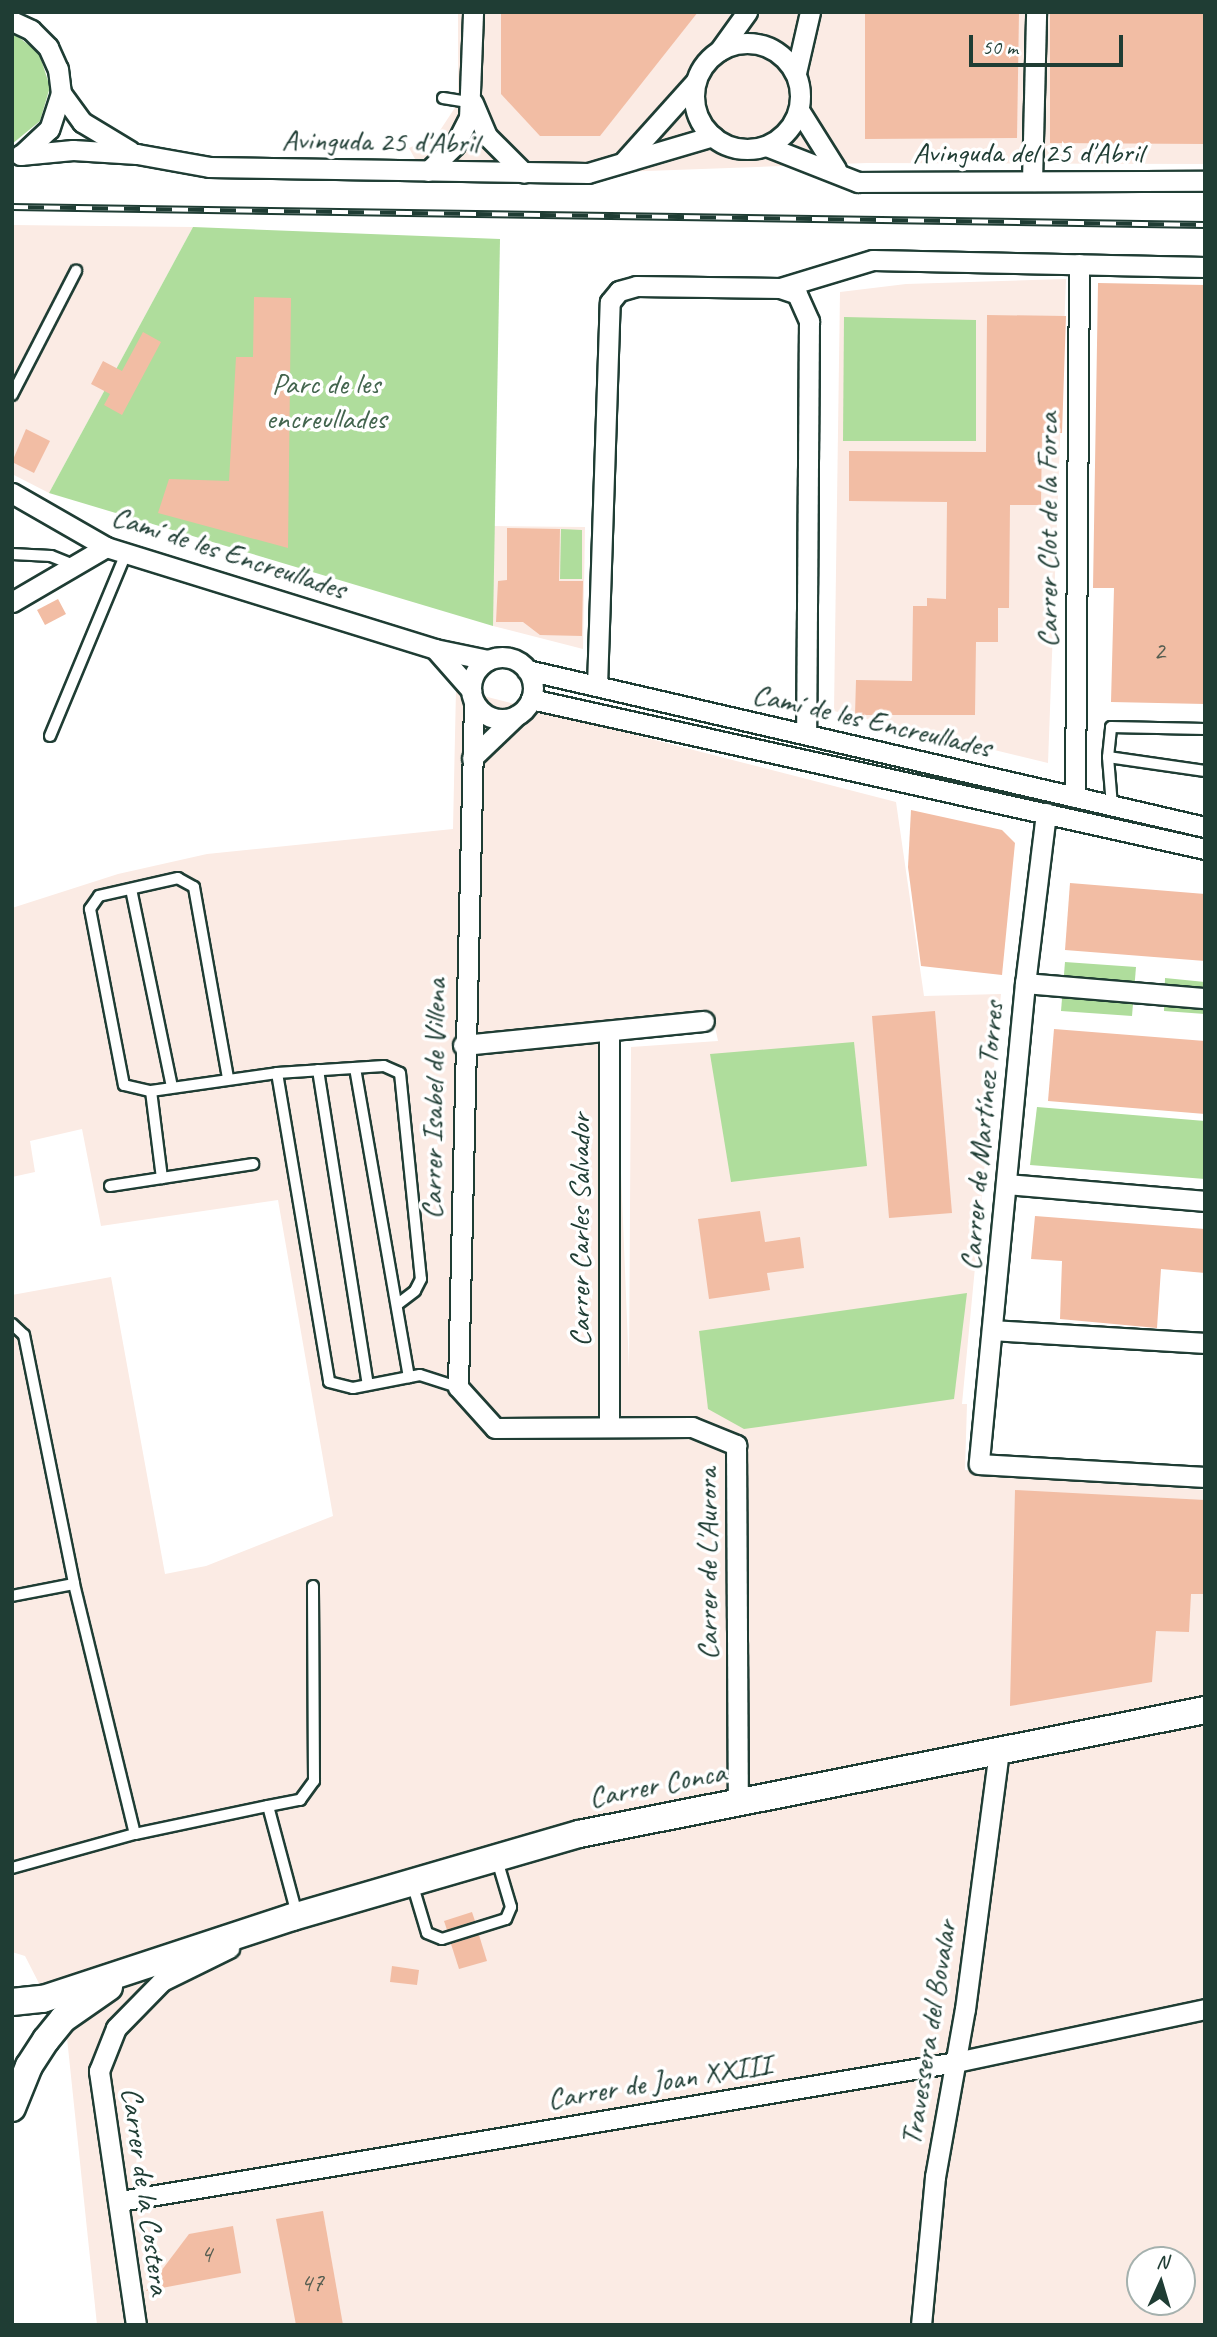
<!DOCTYPE html>
<meta charset="utf-8">
<style>
body{margin:0}
#map{position:relative;width:1217px;height:2337px;overflow:hidden;background:#fff;font-family:Caveat,sans-serif}
div>[style]{position:absolute}
[style*='--x']{left:calc(var(--x)*1px);top:calc(var(--y)*1px);width:calc(var(--w)*1px);rotate:calc(var(--a)*1deg)}
.built>*{inset:0;background:#fbebe4}
.green>*{inset:0;background:#afdd9c}
.building>*{inset:0;background:#f2bda4}
.roads{filter:drop-shadow(2px 0 #1f3d34) drop-shadow(-2px 0 #1f3d34) drop-shadow(0 2px #1f3d34) drop-shadow(0 -2px #1f3d34)}
.lane>*{height:10px;margin:-5px;padding:0 5px;transform-origin:5px;border-radius:5px;background:#fff}
.street>*{height:19px;margin:-9.5px;padding:0 9.5px;transform-origin:9.5px;border-radius:9.5px;background:#fff}
.street>.ring{margin:-9.5px;padding:0;box-sizing:content-box;background:none;border:19px solid #fff;border-radius:50%}
.secondary>*{height:26px;margin:-13px;padding:0 13px;transform-origin:13px;border-radius:13px;background:#fff}
.rail>*{height:8px;margin-top:-4px;transform-origin:0;background:repeating-linear-gradient(90deg,#fff 0 16px,#1f3d34 0 32px);box-sizing:border-box;border-block:2px solid #1f3d34}
span{translate:-50% -50%;white-space:nowrap;text-align:center;line-height:1.15;-webkit-text-stroke:7px #fff;paint-order:stroke}
.number-label{font-size:26px;color:#545d50}
.number-label span{-webkit-text-stroke-width:0}
.street-label{font-size:30px;color:#1f3d34}
.park-label{font-size:30px;color:#43654e}
.frame{position:absolute;inset:0;border:14px solid #1f3d34;pointer-events:none}
.north{position:absolute;left:1126px;top:2246px;width:70px;height:70px;box-sizing:border-box;background:#fff;border:2px solid #a5b1ae;border-radius:50%;rotate:4deg;font-size:19px;font-weight:700;line-height:28px;text-align:center;color:#1f3d34}
.north::after{content:'';display:block;margin:auto;width:24px;height:32px;background:#1f3d34;clip-path:polygon(50% 0,100% 100%,50% 72%,0 100%)}
.scale{position:absolute;left:969px;top:35px;width:154px;height:32px;box-sizing:border-box;border:4px solid #1f3d34;border-top:0;padding-left:9px;font-size:21px;line-height:24px;white-space:nowrap;color:#1f3d34;-webkit-text-stroke:5px #fff;paint-order:stroke}
</style>
<div id="map">
<div class="built">
<div style="clip-path:polygon(458px 12px,1205px 12px,1205px 164px,867px 163px,426px 179px,409px 148px,437px 135px,458px 103px)"></div>
<div style="clip-path:polygon(12px 225px,193px 227px,49px 493px,12px 474px)"></div>
<div style="clip-path:polygon(1066px 279px,1048px 763px,834px 711px,840px 292px,906px 284px)"></div>
<div style="clip-path:polygon(493px 526px,585px 527px,583px 649px,493px 626px)"></div>
<div style="clip-path:polygon(evenodd,456px 689px,896px 802px,924px 996px,1001px 994px,962px 1404px,967px 1404px,965px 1470px,1205px 1490px,1205px 2325px,97px 2325px,67px 2038px,25px 1956px,12px 1952px,12px 1295px,111px 1277px,165px 1574px,206px 1566px,333px 1516px,278px 1200px,101px 1226px,82px 1129px,30px 1141px,35px 1172px,12px 1177px,12px 908px,118px 874px,207px 854px,453px 829px,456px 689px,712px 1013px,718px 1041px,631px 1047px,629px 1369px,615px 1025px,712px 1013px,456px 689px,1140px 2260px,1182px 2260px,1182px 2302px,1140px 2302px,1140px 2260px)"></div>
</div>
<div class="green">
<div style="clip-path:polygon(12px 32px,39px 53px,50px 87px,40px 121px,12px 144px)"></div>
<div style="clip-path:polygon(193px 227px,500px 239px,493px 626px,49px 493px)"></div>
<div style="clip-path:polygon(844px 317px,976px 320px,976px 441px,843px 441px)"></div>
<div style="clip-path:polygon(561px 529px,582px 530px,582px 579px,560px 579px)"></div>
<div style="clip-path:polygon(1065px 962px,1136px 967px,1132px 1016px,1061px 1011px)"></div>
<div style="clip-path:polygon(1165px 978px,1205px 982px,1205px 1014px,1164px 1011px)"></div>
<div style="clip-path:polygon(854px 1042px,867px 1166px,731px 1182px,710px 1054px)"></div>
<div style="clip-path:polygon(1037px 1107px,1205px 1121px,1205px 1179px,1030px 1165px)"></div>
<div style="clip-path:polygon(967px 1293px,954px 1399px,744px 1429px,708px 1409px,699px 1331px)"></div>
</div>
<div class="building">
<div style="clip-path:polygon(501px 12px,698px 12px,600px 136px,540px 136px,501px 94px)"></div>
<div style="clip-path:polygon(865px 12px,1019px 12px,1017px 138px,865px 139px)"></div>
<div style="clip-path:polygon(1050px 12px,1204px 12px,1203px 144px,1050px 143px)"></div>
<div style="clip-path:polygon(1098px 283px,1205px 285px,1205px 704px,1111px 702px,1114px 588px,1093px 588px)"></div>
<div style="clip-path:polygon(254px 297px,291px 298px,288px 548px,158px 513px,169px 479px,229px 481px,236px 357px,253px 357px)"></div>
<div style="clip-path:polygon(987px 315px,1066px 316px,1062px 433px,1042px 433px,1041px 505px,1010px 505px,1009px 608px,998px 608px,998px 642px,976px 642px,975px 715px,855px 715px,856px 680px,912px 681px,913px 606px,927px 606px,927px 598px,946px 599px,947px 502px,849px 501px,849px 451px,986px 452px)"></div>
<div style="clip-path:polygon(143px 332px,161px 342px,122px 415px,104px 405px,110px 394px,91px 384px,103px 361px,122px 371px)"></div>
<div style="clip-path:polygon(26px 429px,50px 441px,34px 473px,12px 462px)"></div>
<div style="clip-path:polygon(507px 528px,560px 529px,559px 581px,583px 581px,582px 636px,540px 635px,523px 622px,496px 622px,498px 581px,507px 580px)"></div>
<div style="clip-path:polygon(58px 599px,66px 614px,45px 625px,37px 610px)"></div>
<div style="clip-path:polygon(911px 810px,1002px 830px,1015px 843px,1002px 975px,921px 966px,908px 867px)"></div>
<div style="clip-path:polygon(1070px 883px,1205px 894px,1205px 961px,1065px 950px)"></div>
<div style="clip-path:polygon(935px 1011px,952px 1213px,889px 1218px,872px 1016px)"></div>
<div style="clip-path:polygon(1054px 1029px,1205px 1041px,1205px 1114px,1048px 1101px)"></div>
<div style="clip-path:polygon(760px 1211px,765px 1242px,800px 1237px,804px 1268px,767px 1273px,770px 1290px,709px 1299px,698px 1219px)"></div>
<div style="clip-path:polygon(1035px 1216px,1205px 1229px,1205px 1273px,1161px 1269px,1157px 1328px,1060px 1319px,1062px 1261px,1031px 1259px)"></div>
<div style="clip-path:polygon(1015px 1490px,1205px 1500px,1205px 1594px,1191px 1594px,1189px 1632px,1156px 1631px,1152px 1682px,1010px 1706px)"></div>
<div style="clip-path:polygon(472px 1912px,475px 1921px,447px 1930px,444px 1921px)"></div>
<div style="clip-path:polygon(479px 1935px,487px 1961px,459px 1969px,451px 1944px)"></div>
<div style="clip-path:polygon(392px 1966px,419px 1970px,417px 1985px,390px 1982px)"></div>
<div style="clip-path:polygon(323px 2211px,343px 2325px,296px 2325px,276px 2219px)"></div>
<div style="clip-path:polygon(233px 2226px,241px 2273px,146px 2291px,189px 2234px)"></div>
</div>
<div class="roads">
<div class="lane">
<div style="--x:443;--y:98;--w:30;--a:9"></div>
<div style="--x:12;--y:395;--w:140;--a:-62.7"></div>
<div style="--x:12;--y:554;--w:39;--a:3"></div>
<div style="--x:51;--y:556;--w:24;--a:22"></div>
<div style="--x:50;--y:736;--w:198;--a:-67.4"></div>
<div style="--x:1108;--y:757;--w:98;--a:8.2"></div>
<div style="--x:1112;--y:806;--w:49;--a:-94.7"></div>
<div style="--x:1108;--y:757;--w:30;--a:-84"></div>
<div style="--x:1111;--y:727;--w:94;--a:1.2"></div>
<div style="--x:131;--y:889;--w:202;--a:78.3"></div>
<div style="--x:355;--y:1068;--w:314;--a:80.1"></div>
<div style="--x:318;--y:1070;--w:318;--a:81"></div>
<div style="--x:277;--y:1073;--w:107;--a:-3.7"></div>
<div style="--x:384;--y:1066;--w:17;--a:24"></div>
<div style="--x:400;--y:1073;--w:207;--a:84.2"></div>
<div style="--x:421;--y:1279;--w:13;--a:117"></div>
<div style="--x:415;--y:1291;--w:21;--a:143"></div>
<div style="--x:228;--y:1078;--w:194;--a:-100.1"></div>
<div style="--x:194;--y:887;--w:18;--a:-151"></div>
<div style="--x:178;--y:878;--w:81;--a:167.2"></div>
<div style="--x:99;--y:896;--w:16;--a:125"></div>
<div style="--x:90;--y:909;--w:179;--a:79.1"></div>
<div style="--x:124;--y:1085;--w:28;--a:13"></div>
<div style="--x:151;--y:1091;--w:127;--a:-8.1"></div>
<div style="--x:277;--y:1073;--w:313;--a:80.4"></div>
<div style="--x:329;--y:1382;--w:25;--a:14"></div>
<div style="--x:353;--y:1388;--w:68;--a:-11"></div>
<div style="--x:420;--y:1375;--w:40;--a:18"></div>
<div style="--x:151;--y:1091;--w:88;--a:82.8"></div>
<div style="--x:110;--y:1186;--w:145;--a:-8.7"></div>
<div style="--x:12;--y:1324;--w:16;--a:43"></div>
<div style="--x:24;--y:1335;--w:254;--a:78.6"></div>
<div style="--x:74;--y:1584;--w:257;--a:76.3"></div>
<div style="--x:135;--y:1834;--w:136;--a:-11.9"></div>
<div style="--x:268;--y:1806;--w:112;--a:75"></div>
<div style="--x:12;--y:1596;--w:63;--a:-11"></div>
<div style="--x:268;--y:1806;--w:33;--a:-11"></div>
<div style="--x:300;--y:1800;--w:24;--a:-54"></div>
<div style="--x:314;--y:1781;--w:195;--a:-90.3"></div>
<div style="--x:12;--y:1868;--w:128;--a:-15.5"></div>
<div style="--x:412;--y:1883;--w:52;--a:73.3"></div>
<div style="--x:427;--y:1933;--w:16;--a:22"></div>
<div style="--x:442;--y:1939;--w:67;--a:-17.4"></div>
<div style="--x:506;--y:1919;--w:13;--a:-67"></div>
<div style="--x:511;--y:1907;--w:49;--a:-106.6"></div>
</div>
<div class="street">
<div style="--x:12;--y:21;--w:21;--a:25"></div>
<div style="--x:31;--y:30;--w:24;--a:45"></div>
<div style="--x:48;--y:47;--w:24;--a:66"></div>
<div style="--x:58;--y:69;--w:24;--a:83"></div>
<div style="--x:61;--y:93;--w:38;--a:108"></div>
<div style="--x:49;--y:129;--w:38;--a:137"></div>
<div class="ring" style="left:694px;top:43px;width:87px;height:87px"></div>
<div style="--x:719;--y:51;--w:48;--a:-54.3"></div>
<div style="--x:796;--y:73;--w:63;--a:-77.1"></div>
<div style="--x:61;--y:93;--w:36;--a:54"></div>
<div style="--x:82;--y:122;--w:56;--a:31.1"></div>
<div style="--x:473;--y:103;--w:36;--a:67"></div>
<div style="--x:487;--y:136;--w:52;--a:45"></div>
<div style="--x:799;--y:110;--w:70;--a:57.9"></div>
<div style="--x:766;--y:146;--w:99;--a:21.4"></div>
<div style="--x:858;--y:182;--w:347;--a:-0.2"></div>
<div style="--x:20;--y:155;--w:53;--a:-5.4"></div>
<div style="--x:73;--y:150;--w:64;--a:3.6"></div>
<div style="--x:137;--y:154;--w:73;--a:10.2"></div>
<div style="--x:209;--y:167;--w:379;--a:0.9"></div>
<div style="--x:588;--y:173;--w:130;--a:-16.5"></div>
<div style="--x:625;--y:160;--w:106;--a:-48.1"></div>
<div style="--x:428;--y:171;--w:37;--a:-44"></div>
<div style="--x:455;--y:145;--w:30;--a:-63"></div>
<div style="--x:469;--y:118;--w:106;--a:-87.8"></div>
<div style="--x:1032;--y:181;--w:169;--a:-88.6"></div>
<div style="--x:780;--y:288;--w:97;--a:-16.8"></div>
<div style="--x:873;--y:260;--w:332;--a:1.2"></div>
<div style="--x:12;--y:493;--w:108;--a:29.9"></div>
<div style="--x:106;--y:547;--w:344;--a:17.2"></div>
<div style="--x:435;--y:649;--w:54;--a:11.7"></div>
<div style="--x:12;--y:602;--w:109;--a:-30.3"></div>
<div style="--x:435;--y:649;--w:55;--a:48.7"></div>
<div class="ring" style="left:471px;top:657px;width:43px;height:43px"></div>
<div style="--x:527;--y:670;--w:696;--a:13.04"></div>
<div style="--x:597;--y:686;--w:384;--a:-88.1"></div>
<div style="--x:610;--y:302;--w:14;--a:-51"></div>
<div style="--x:619;--y:291;--w:18;--a:-16"></div>
<div style="--x:636;--y:286;--w:144;--a:0.8"></div>
<div style="--x:780;--y:288;--w:18;--a:19"></div>
<div style="--x:797;--y:294;--w:30;--a:66"></div>
<div style="--x:809;--y:321;--w:413;--a:90.4"></div>
<div style="--x:531;--y:699;--w:690;--a:12.55"></div>
<div style="--x:474;--y:702;--w:685;--a:91.34"></div>
<div style="--x:458;--y:1387;--w:55;--a:47.9"></div>
<div style="--x:495;--y:1428;--w:197;--a:-0.3"></div>
<div style="--x:692;--y:1427;--w:48;--a:22.2"></div>
<div style="--x:736;--y:1445;--w:357;--a:89.7"></div>
<div style="--x:472;--y:758;--w:62;--a:-43.7"></div>
<div style="--x:1075;--y:797;--w:533;--a:-89.57"></div>
<div style="--x:1046;--y:813;--w:171;--a:97"></div>
<div style="--x:1025;--y:983;--w:483;--a:95.5"></div>
<div style="--x:979;--y:1464;--w:226;--a:3.3"></div>
<div style="--x:1025;--y:983;--w:181;--a:4.8"></div>
<div style="--x:463;--y:1045;--w:242;--a:-5.7"></div>
<div style="--x:1007;--y:1184;--w:199;--a:4.9"></div>
<div style="--x:992;--y:1330;--w:213;--a:3.5"></div>
<div style="--x:609;--y:1427;--w:395;--a:-90"></div>
<div style="--x:120;--y:2201;--w:847;--a:-9.44"></div>
<div style="--x:956;--y:2062;--w:255;--a:-12"></div>
<div style="--x:136;--y:2325;--w:257;--a:-98.3"></div>
<div style="--x:99;--y:2071;--w:46;--a:-68.4"></div>
<div style="--x:116;--y:2028;--w:66;--a:-45.6"></div>
<div style="--x:162;--y:1981;--w:75;--a:-26.2"></div>
<div style="--x:921;--y:2325;--w:149;--a:-84.6"></div>
<div style="--x:935;--y:2177;--w:171;--a:-79.9"></div>
<div style="--x:965;--y:2009;--w:259;--a:-82.5"></div>
</div>
<div class="secondary">
<div style="--x:12;--y:2002;--w:31;--a:-6"></div>
<div style="--x:43;--y:1999;--w:263;--a:-18.2"></div>
<div style="--x:293;--y:1917;--w:298;--a:-16.2"></div>
<div style="--x:579;--y:1834;--w:638;--a:-11.2"></div>
<div style="--x:12;--y:2108;--w:45;--a:-68"></div>
<div style="--x:29;--y:2066;--w:31;--a:-57"></div>
<div style="--x:46;--y:2040;--w:27;--a:-51"></div>
<div style="--x:63;--y:2019;--w:56;--a:-34.8"></div>
</div>
</div>
<div class="rail">
<div style="--x:12;--y:207;--w:1193;--a:0.86"></div>
</div>
<div class="number-label">
<span style="left:1159px;top:651px">2</span>
<span style="left:206px;top:2254px">4</span>
<span style="left:312px;top:2283px">47</span>
</div>
<div class="street-label">
<span style="left:380px;top:141px;rotate:1deg">Avinguda 25 d'Abril</span>
<span style="left:1028px;top:152px">Avinguda del 25 d'Abril</span>
<span style="left:1047px;top:530px;rotate:-90deg">Carrer Clot de la Forca</span>
<span style="left:229px;top:552px;rotate:18deg">Camí de les Encreullades</span>
<span style="left:872px;top:720px;rotate:13deg">Camí de les Encreullades</span>
<span style="left:433px;top:1099px;rotate:-89deg">Carrer Isabel de Villena</span>
<span style="left:981px;top:1136px;rotate:-85deg">Carrer de Martínez Torres</span>
<span style="left:579px;top:1230px;rotate:-90deg">Carrer Carles Salvador</span>
<span style="left:707px;top:1564px;rotate:-90deg">Carrer de L'Aurora</span>
<span style="left:657px;top:1784px;rotate:-11deg">Carrer Conca</span>
<span style="left:928px;top:2033px;rotate:-81deg">Travessera del Bovalar</span>
<span style="left:659px;top:2081px;rotate:-9deg">Carrer de Joan XXIII</span>
<span style="left:146px;top:2191px;rotate:82deg">Carrer de la Costera</span>
</div>
<div class="park-label">
<span style="left:326px;top:400px">Parc de les<br>encreullades</span>
</div>
<div class="frame"></div>
<div class="north">N</div>
<div class="scale">50 m</div>
</div>
